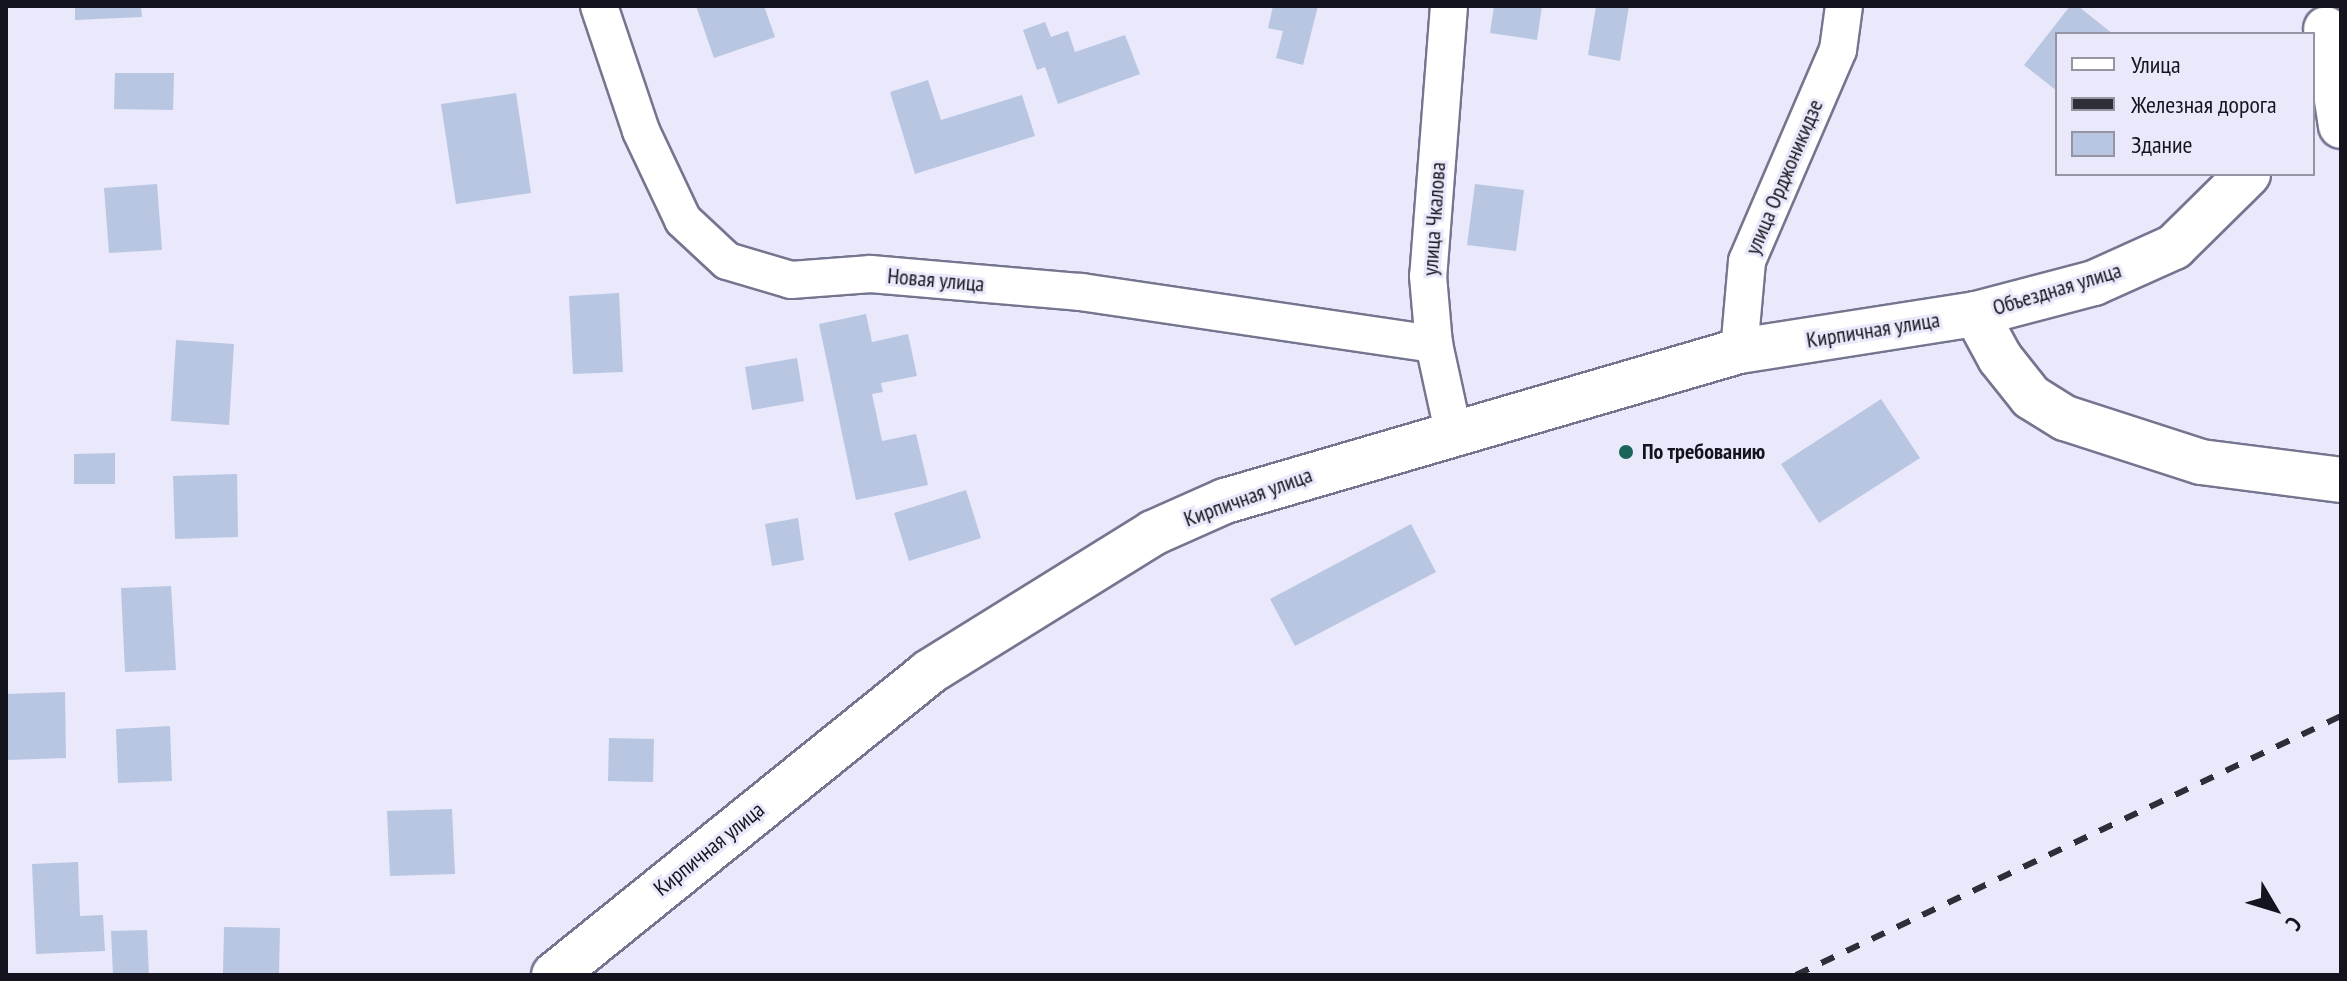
<!DOCTYPE html>
<meta charset="utf-8">
<style>
body{margin:0}
#map{position:relative;width:2347px;height:981px;overflow:hidden;background:#e9e9fb;font-family:"PT Sans Narrow",sans-serif}
div>[style]{position:absolute}
[style*='--x']{left:calc(var(--x)*1px);top:calc(var(--y)*1px);width:calc(var(--w)*1px);rotate:calc(var(--a)*1deg)}
.building>*{inset:0;background:#b9c6e2}
.roads{filter:drop-shadow(2px 0 #757590) drop-shadow(-2px 0 #757590) drop-shadow(0 2px #757590) drop-shadow(0 -2px #757590)}
.minor>*{height:36px;margin:-18px;padding:0 18px;transform-origin:18px;border-radius:18px;background:#fff}
.tertiary>*{height:44px;margin:-22px;padding:0 22px;transform-origin:22px;border-radius:22px;background:#fff}
.rail>*{height:6px;margin-top:-3px;transform-origin:0;background:repeating-linear-gradient(90deg,#2e2e39 0 14px,transparent 0 28px)}
.dots>*{width:22px;height:22px;translate:-50% -50%;box-sizing:border-box;border:4px solid #e9e9fb;border-radius:50%}
span{translate:-50% -50%;white-space:nowrap;text-align:center;line-height:1.15;-webkit-text-stroke:6px #e9e9fb;paint-order:stroke}
.street-label{font-size:22px;color:#14141e}
.poi-label{font-size:22px;color:#14141e;font-weight:700}
.left{translate:0 -50%;text-align:left}
.frame{position:absolute;inset:0;border:8px solid #14141e;pointer-events:none}
.legend{position:absolute;left:2055px;top:32px;width:260px;height:144px;box-sizing:border-box;background:#e9e9fb;border:2px solid #9494a3;margin:0;padding:10px 14px;list-style:none;font-size:24px;color:#14141e}
.legend li{display:flex;align-items:center;gap:16px;height:40px}
.legend b{width:40px;border:2px solid #9494a3}
.north{position:absolute;left:2235px;top:869px;width:80px;height:80px;-webkit-text-stroke:6px #e9e9fb;paint-order:stroke;rotate:128deg;font-size:22px;font-weight:700;line-height:32px;text-align:center;color:#14141e}
.north::after{content:'';display:block;margin:auto;width:28px;height:36px;background:#14141e;clip-path:polygon(50% 0,100% 100%,50% 72%,0 100%)}
</style>
<div id="map">
<div class="building">
<div style="clip-path:polygon(75px 6px,141px 6px,142px 17px,75px 20px)"></div>
<div style="clip-path:polygon(696px 6px,764px 6px,775px 37px,714px 58px)"></div>
<div style="clip-path:polygon(1273px 6px,1318px 6px,1303px 65px,1276px 58px,1283px 31px,1268px 28px)"></div>
<div style="clip-path:polygon(1494px 6px,1542px 6px,1537px 40px,1490px 33px)"></div>
<div style="clip-path:polygon(1596px 6px,1629px 6px,1620px 61px,1588px 55px)"></div>
<div style="clip-path:polygon(2070px 6px,2078px 6px,2113px 34px,2057px 34px,2057px 91px,2024px 65px)"></div>
<div style="clip-path:polygon(1045px 22px,1051px 37px,1068px 31px,1075px 52px,1125px 35px,1140px 74px,1058px 104px,1045px 67px,1037px 70px,1023px 30px)"></div>
<div style="clip-path:polygon(115px 73px,174px 73px,173px 110px,114px 109px)"></div>
<div style="clip-path:polygon(928px 80px,941px 120px,1022px 95px,1035px 136px,915px 174px,890px 92px)"></div>
<div style="clip-path:polygon(516px 93px,531px 193px,456px 204px,441px 104px)"></div>
<div style="clip-path:polygon(157px 184px,162px 250px,109px 253px,104px 188px)"></div>
<div style="clip-path:polygon(1475px 184px,1524px 190px,1516px 251px,1467px 245px)"></div>
<div style="clip-path:polygon(619px 293px,623px 372px,573px 374px,569px 296px)"></div>
<div style="clip-path:polygon(866px 314px,872px 342px,908px 334px,917px 376px,881px 383px,883px 392px,872px 394px,882px 441px,916px 434px,928px 485px,856px 500px,819px 324px)"></div>
<div style="clip-path:polygon(176px 340px,234px 344px,229px 425px,171px 421px)"></div>
<div style="clip-path:polygon(797px 358px,804px 401px,752px 410px,745px 367px)"></div>
<div style="clip-path:polygon(1881px 399px,1920px 458px,1819px 523px,1781px 464px)"></div>
<div style="clip-path:polygon(115px 453px,115px 484px,74px 484px,74px 454px)"></div>
<div style="clip-path:polygon(237px 474px,238px 537px,175px 539px,173px 476px)"></div>
<div style="clip-path:polygon(966px 490px,981px 538px,909px 561px,894px 513px)"></div>
<div style="clip-path:polygon(798px 518px,804px 560px,772px 566px,765px 524px)"></div>
<div style="clip-path:polygon(1411px 524px,1436px 572px,1295px 646px,1270px 599px)"></div>
<div style="clip-path:polygon(171px 586px,176px 670px,125px 672px,121px 588px)"></div>
<div style="clip-path:polygon(65px 692px,66px 758px,7px 760px,6px 694px)"></div>
<div style="clip-path:polygon(170px 726px,172px 781px,118px 783px,116px 729px)"></div>
<div style="clip-path:polygon(609px 738px,654px 739px,653px 782px,608px 781px)"></div>
<div style="clip-path:polygon(452px 809px,455px 874px,390px 876px,387px 811px)"></div>
<div style="clip-path:polygon(78px 862px,80px 916px,103px 915px,105px 951px,36px 954px,32px 864px)"></div>
<div style="clip-path:polygon(224px 927px,280px 928px,279px 974px,223px 973px)"></div>
<div style="clip-path:polygon(147px 930px,149px 975px,113px 975px,111px 931px)"></div>
</div>
<div class="roads">
<div class="minor">
<div style="--x:599;--y:6;--w:132;--a:71.4"></div>
<div style="--x:641;--y:131;--w:98;--a:64.7"></div>
<div style="--x:683;--y:220;--w:60;--a:43"></div>
<div style="--x:727;--y:261;--w:67;--a:16.5"></div>
<div style="--x:791;--y:280;--w:80;--a:-4.3"></div>
<div style="--x:871;--y:274;--w:211;--a:4.9"></div>
<div style="--x:1081;--y:292;--w:357;--a:8.4"></div>
<div style="--x:1449;--y:6;--w:271;--a:94.4"></div>
<div style="--x:1428;--y:276;--w:68;--a:85"></div>
<div style="--x:1434;--y:344;--w:89;--a:77.7"></div>
<div style="--x:1739;--y:351;--w:90;--a:-84.9"></div>
<div style="--x:1747;--y:261;--w:230;--a:-66.7"></div>
<div style="--x:1838;--y:50;--w:44;--a:-82.2"></div>
</div>
<div class="tertiary">
<div style="--x:2326;--y:29;--w:98;--a:81.2"></div>
<div style="--x:1976;--y:314;--w:50;--a:61.4"></div>
<div style="--x:2000;--y:358;--w:50;--a:51.5"></div>
<div style="--x:2031;--y:397;--w:40;--a:32"></div>
<div style="--x:2065;--y:418;--w:143;--a:17.9"></div>
<div style="--x:2201;--y:462;--w:141;--a:7.3"></div>
<div style="--x:554;--y:975;--w:482;--a:-38.9"></div>
<div style="--x:929;--y:672;--w:264;--a:-31.8"></div>
<div style="--x:1153;--y:533;--w:79;--a:-24"></div>
<div style="--x:1225;--y:501;--w:535;--a:-16.27"></div>
<div style="--x:1739;--y:351;--w:240;--a:-8.9"></div>
<div style="--x:1976;--y:314;--w:122;--a:-14.7"></div>
<div style="--x:2094;--y:283;--w:88;--a:-24.2"></div>
<div style="--x:2174;--y:247;--w:104;--a:-44.6"></div>
</div>
</div>
<div class="rail">
<div style="--x:1796;--y:975;--w:603;--a:-25.42"></div>
</div>
<div class="dots">
<div style="left:1626px;top:452px;background:#1b645a"></div>
</div>
<div class="street-label">
<span style="left:1784px;top:177px;rotate:-67deg">улица Орджоникидзе</span>
<span style="left:1434px;top:219px;rotate:-86deg">улица Чкалова</span>
<span style="left:936px;top:280px;rotate:5deg">Новая улица</span>
<span style="left:2057px;top:289px;rotate:-17deg">Объездная улица</span>
<span style="left:1873px;top:330px;rotate:-9deg">Кирпичная улица</span>
<span style="left:1248px;top:497px;rotate:-20deg">Кирпичная улица</span>
<span style="left:709px;top:849px;rotate:-39deg">Кирпичная улица</span>
</div>
<div class="poi-label">
<span class="left" style="left:1642px;top:452px">По требованию</span>
</div>
<div class="frame"></div>
<ul class="legend">
<li><b style="height:10px;background:#fff"></b>Улица</li>
<li><b style="height:10px;background:#2e2e39"></b>Железная дорога</li>
<li><b style="height:22px;background:#b9c6e2"></b>Здание</li>
</ul>
<div class="north">С</div>
</div>
